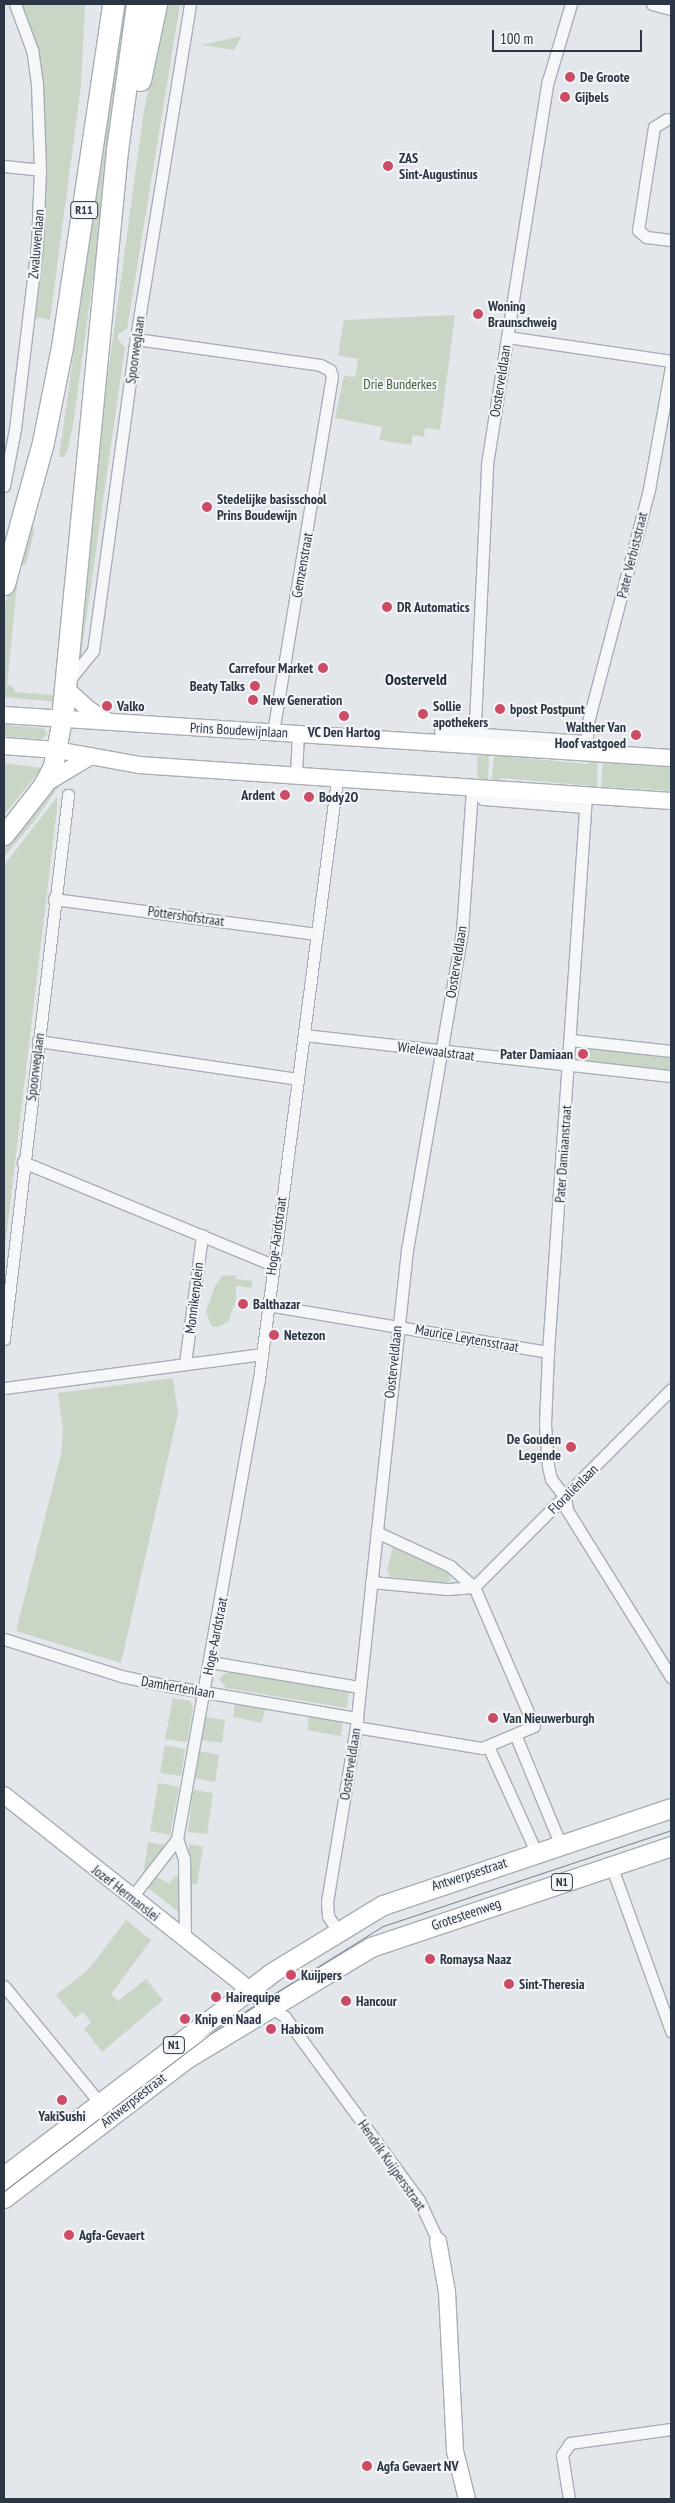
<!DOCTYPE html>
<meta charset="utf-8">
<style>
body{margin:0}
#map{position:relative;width:675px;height:2503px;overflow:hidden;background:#e3e7eb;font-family:"PT Sans Narrow",sans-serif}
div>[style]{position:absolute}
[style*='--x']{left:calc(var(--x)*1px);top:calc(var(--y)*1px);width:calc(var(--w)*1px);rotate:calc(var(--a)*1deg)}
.green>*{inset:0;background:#c9d5c5}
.roads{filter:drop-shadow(1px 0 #a8aeb5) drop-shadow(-1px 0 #a8aeb5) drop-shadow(0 1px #a8aeb5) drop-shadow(0 -1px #a8aeb5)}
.street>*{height:11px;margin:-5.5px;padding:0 5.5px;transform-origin:5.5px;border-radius:5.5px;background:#f6f7f9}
.secondary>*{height:16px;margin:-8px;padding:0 8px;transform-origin:8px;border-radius:8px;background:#fff}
.primary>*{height:19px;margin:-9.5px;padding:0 9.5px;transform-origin:9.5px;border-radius:9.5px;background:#fff}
.highway>*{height:21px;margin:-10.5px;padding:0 10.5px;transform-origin:10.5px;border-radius:10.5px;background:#fff}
.tram>*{height:1px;margin:-0.5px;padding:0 0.5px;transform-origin:0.5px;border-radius:0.5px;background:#7d8794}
.dots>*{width:14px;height:14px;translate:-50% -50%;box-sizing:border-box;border:2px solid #f3f5f8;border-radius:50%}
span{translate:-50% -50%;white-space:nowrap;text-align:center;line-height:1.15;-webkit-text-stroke:4px #f3f5f8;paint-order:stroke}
.shield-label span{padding:1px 4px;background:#f3f5f8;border:1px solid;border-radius:4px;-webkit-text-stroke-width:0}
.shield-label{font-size:12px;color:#2b3543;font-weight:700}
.poi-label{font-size:14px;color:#2b3543;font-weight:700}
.left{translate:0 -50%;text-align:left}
.right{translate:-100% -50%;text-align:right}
.street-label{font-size:14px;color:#2b3543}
.park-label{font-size:14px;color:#425f39}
.quarter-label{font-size:16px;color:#1d2634;font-weight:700}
.frame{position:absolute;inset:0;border:5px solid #2b3543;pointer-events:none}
.scale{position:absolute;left:492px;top:30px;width:150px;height:22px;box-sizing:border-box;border:2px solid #2b3543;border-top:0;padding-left:6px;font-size:15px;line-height:18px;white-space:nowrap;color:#2b3543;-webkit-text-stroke:4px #f3f5f8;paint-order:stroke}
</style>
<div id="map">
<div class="green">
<div style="clip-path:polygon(21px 4px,85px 4px,81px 86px,50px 320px,35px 317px,45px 233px,42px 92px,39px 52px)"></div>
<div style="clip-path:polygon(123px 4px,130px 4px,74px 419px,68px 449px,64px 457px,59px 457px)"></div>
<div style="clip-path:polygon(164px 4px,180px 4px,127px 329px,118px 334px,118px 340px,125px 347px,81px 656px,77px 655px,91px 499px,143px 117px)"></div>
<div style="clip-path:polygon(242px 36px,234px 50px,201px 45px)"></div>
<div style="clip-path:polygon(455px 315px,440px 430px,425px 428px,424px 437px,413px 435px,411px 445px,379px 440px,382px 427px,335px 418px,344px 376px,355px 377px,358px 359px,338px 355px,344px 320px)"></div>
<div style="clip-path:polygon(33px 522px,34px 532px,26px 565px,19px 565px,7px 685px,13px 686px,15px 692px,54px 695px,58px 702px,4px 697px,4px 607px)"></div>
<div style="clip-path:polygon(4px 725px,43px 728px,48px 734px,41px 739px,4px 736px)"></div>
<div style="clip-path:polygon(489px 750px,488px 782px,478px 782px,477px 757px)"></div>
<div style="clip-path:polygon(495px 751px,502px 751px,502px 756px,588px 764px,593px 757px,598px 758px,597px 790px,593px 791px,593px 786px,500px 778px,498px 784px,491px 783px)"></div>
<div style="clip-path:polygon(603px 759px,610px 759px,611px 763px,671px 767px,671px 791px,609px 787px,608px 791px,601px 790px)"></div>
<div style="clip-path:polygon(4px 763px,42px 768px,4px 815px)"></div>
<div style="clip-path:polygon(61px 783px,36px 819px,4px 857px,4px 845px,25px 817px)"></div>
<div style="clip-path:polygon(57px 797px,57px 808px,4px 1255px,4px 865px)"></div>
<div style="clip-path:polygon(582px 1046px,671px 1056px,671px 1070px,581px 1060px,576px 1053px)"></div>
<div style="clip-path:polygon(235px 1275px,236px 1279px,252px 1281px,252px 1288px,236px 1286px,236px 1300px,228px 1322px,218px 1327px,211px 1326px,206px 1311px,215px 1286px,222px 1276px)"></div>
<div style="clip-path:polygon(173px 1378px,178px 1414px,121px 1663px,16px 1631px,61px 1454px,63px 1430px,58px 1393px)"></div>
<div style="clip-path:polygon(393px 1547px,448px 1571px,451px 1580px,445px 1583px,391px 1577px,387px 1571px)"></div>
<div style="clip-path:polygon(229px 1670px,345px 1690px,349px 1692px,347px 1708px,226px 1688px,219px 1679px)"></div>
<div style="clip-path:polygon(173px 1698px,190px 1701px,193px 1708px,187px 1742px,165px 1739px)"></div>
<div style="clip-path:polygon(235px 1702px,265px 1708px,262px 1723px,233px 1717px)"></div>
<div style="clip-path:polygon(309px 1716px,342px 1722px,341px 1736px,307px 1730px)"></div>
<div style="clip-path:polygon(205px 1717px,225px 1720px,222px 1743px,200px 1740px)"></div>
<div style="clip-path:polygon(165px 1745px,185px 1749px,181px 1776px,160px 1773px)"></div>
<div style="clip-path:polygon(199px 1751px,219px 1755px,215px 1782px,194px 1778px)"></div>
<div style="clip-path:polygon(158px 1783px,179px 1787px,170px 1835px,150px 1831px)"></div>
<div style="clip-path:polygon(193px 1790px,213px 1793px,207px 1834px,188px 1832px)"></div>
<div style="clip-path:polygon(148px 1842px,165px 1845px,143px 1875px)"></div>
<div style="clip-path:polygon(189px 1844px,203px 1847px,197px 1885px,189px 1882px)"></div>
<div style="clip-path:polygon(174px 1876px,180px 1878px,180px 1913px,148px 1888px,157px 1877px,170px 1884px)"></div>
<div style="clip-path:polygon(126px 1920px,151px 1940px,111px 1994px,118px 2001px,146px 1979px,163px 2000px,102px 2052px,84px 2029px,91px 2022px,83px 2012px,75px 2018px,56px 1995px,89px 1969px)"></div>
</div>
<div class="roads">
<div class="street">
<div style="--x:652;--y:4;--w:20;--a:15"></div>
<div style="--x:667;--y:119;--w:15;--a:148"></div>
<div style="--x:654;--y:127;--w:104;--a:98.8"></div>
<div style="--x:638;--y:230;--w:11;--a:41"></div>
<div style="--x:646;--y:237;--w:25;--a:7"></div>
<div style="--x:4;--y:166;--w:36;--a:6"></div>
<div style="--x:507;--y:337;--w:166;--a:8.3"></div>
<div style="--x:136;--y:339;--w:186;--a:8"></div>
<div style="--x:320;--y:365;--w:11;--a:27"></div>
<div style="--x:330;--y:370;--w:6;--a:72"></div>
<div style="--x:332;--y:376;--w:361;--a:99.4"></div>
<div style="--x:4;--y:486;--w:58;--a:-79.1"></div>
<div style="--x:15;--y:429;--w:186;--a:-83.2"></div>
<div style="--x:37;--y:244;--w:74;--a:-87.7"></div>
<div style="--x:40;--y:170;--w:86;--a:-92"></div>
<div style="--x:37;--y:84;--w:34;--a:-98"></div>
<div style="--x:32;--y:50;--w:49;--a:-110.3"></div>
<div style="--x:70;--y:679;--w:36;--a:-51"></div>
<div style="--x:93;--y:651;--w:304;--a:-82.2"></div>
<div style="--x:134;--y:350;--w:351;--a:-80.8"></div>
<div style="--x:440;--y:731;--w:146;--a:3.9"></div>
<div style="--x:474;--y:744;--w:280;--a:-87.3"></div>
<div style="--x:487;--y:464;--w:388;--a:-81"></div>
<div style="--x:548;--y:81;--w:80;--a:-73.4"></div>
<div style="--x:586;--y:751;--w:29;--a:-86"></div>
<div style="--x:588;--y:722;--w:241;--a:-75.3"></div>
<div style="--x:649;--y:489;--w:124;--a:-79.8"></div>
<div style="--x:296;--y:775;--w:42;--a:-87.3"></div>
<div style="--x:472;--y:789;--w:15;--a:42"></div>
<div style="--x:483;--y:799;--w:102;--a:4.5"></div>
<div style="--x:586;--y:796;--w:557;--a:93.91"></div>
<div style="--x:548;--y:1352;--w:72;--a:92.4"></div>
<div style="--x:545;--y:1424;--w:42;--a:85.9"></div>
<div style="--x:548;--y:1466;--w:13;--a:77"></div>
<div style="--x:551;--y:1479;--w:23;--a:52"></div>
<div style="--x:565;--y:1497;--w:13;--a:81"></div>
<div style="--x:567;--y:1510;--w:197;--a:58.1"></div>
<div style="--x:54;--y:899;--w:265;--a:7.6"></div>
<div style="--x:304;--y:1035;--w:369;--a:6.4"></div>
<div style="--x:571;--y:1040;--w:101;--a:6.3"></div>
<div style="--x:38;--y:1041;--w:262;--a:8.3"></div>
<div style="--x:23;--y:1162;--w:270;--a:22.4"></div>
<div style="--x:267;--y:1305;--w:285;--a:9.5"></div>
<div style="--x:4;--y:1339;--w:548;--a:-83.29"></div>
<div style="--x:185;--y:1363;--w:129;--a:-82.4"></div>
<div style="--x:4;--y:1388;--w:259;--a:-7.5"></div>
<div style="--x:371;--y:1582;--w:76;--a:5.3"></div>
<div style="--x:447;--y:1589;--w:27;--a:-4"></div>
<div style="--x:474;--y:1587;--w:279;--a:-45.1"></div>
<div style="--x:4;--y:1639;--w:123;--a:17.5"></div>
<div style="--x:121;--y:1676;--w:49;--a:11.8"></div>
<div style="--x:169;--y:1686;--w:191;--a:9.7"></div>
<div style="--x:210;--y:1662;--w:152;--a:9.5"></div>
<div style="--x:356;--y:1727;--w:128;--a:9.5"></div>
<div style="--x:482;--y:1748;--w:56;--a:-22.9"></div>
<div style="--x:534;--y:1726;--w:151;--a:-113.3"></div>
<div style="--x:474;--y:1587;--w:32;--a:-139"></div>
<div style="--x:450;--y:1566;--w:81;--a:-155.3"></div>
<div style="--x:515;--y:1734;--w:118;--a:67.6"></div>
<div style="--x:488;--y:1746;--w:116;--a:65.6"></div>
<div style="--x:611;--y:1865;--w:177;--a:70.1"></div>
<div style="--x:132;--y:1897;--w:73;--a:-52.2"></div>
<div style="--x:339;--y:1933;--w:20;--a:-123"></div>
<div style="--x:328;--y:1916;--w:14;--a:-94"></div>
<div style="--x:327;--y:1902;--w:177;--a:-80.6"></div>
<div style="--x:356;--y:1727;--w:480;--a:-83.9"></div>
<div style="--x:407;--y:1250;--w:323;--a:-80.2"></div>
<div style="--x:462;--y:932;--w:143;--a:-86"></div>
<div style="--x:185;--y:1939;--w:80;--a:-90.7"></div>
<div style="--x:184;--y:1859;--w:21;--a:-109"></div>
<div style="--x:177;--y:1839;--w:467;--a:-79.9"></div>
<div style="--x:259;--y:1379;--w:605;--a:-82.59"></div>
<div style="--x:4;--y:1986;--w:150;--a:50.7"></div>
<div style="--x:270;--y:2006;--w:19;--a:36"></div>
<div style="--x:285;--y:2017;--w:227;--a:53.8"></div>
<div style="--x:419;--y:2200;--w:45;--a:65.1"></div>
<div style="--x:569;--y:2499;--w:45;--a:-99"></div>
<div style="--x:562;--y:2455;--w:14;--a:-56"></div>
<div style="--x:570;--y:2443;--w:102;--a:-7.9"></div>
</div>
<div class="secondary">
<div style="--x:65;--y:688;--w:31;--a:42"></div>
<div style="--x:88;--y:709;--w:22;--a:32"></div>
<div style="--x:4;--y:715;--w:668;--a:3.69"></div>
<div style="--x:4;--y:746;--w:53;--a:4.3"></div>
<div style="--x:57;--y:750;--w:83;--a:10.4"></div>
<div style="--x:139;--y:765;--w:533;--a:3.87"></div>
<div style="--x:43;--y:785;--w:56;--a:-31.1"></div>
<div style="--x:4;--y:1795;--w:340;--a:38.4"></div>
<div style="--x:438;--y:2241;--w:52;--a:80"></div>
<div style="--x:447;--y:2292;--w:159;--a:87.1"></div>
<div style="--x:455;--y:2451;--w:49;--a:76"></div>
</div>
<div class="primary">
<div style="--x:4;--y:835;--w:63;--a:-52"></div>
<div style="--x:43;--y:785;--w:21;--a:-62"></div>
<div style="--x:53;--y:766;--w:48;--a:-79.2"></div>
<div style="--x:4;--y:2176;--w:335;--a:-37.2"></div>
<div style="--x:271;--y:1973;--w:131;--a:-31.3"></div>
<div style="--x:383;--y:1905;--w:304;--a:-18.6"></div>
<div style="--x:4;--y:2198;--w:230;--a:-37.4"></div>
<div style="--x:187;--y:2058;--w:215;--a:-31.1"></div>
<div style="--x:371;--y:1947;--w:317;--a:-18.6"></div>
</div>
<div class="highway">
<div style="--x:140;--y:80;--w:78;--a:-78.1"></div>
<div style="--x:4;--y:584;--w:147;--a:-74.6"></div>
<div style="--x:43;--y:442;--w:97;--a:-78.7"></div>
<div style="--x:62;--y:347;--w:347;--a:-81.5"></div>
<div style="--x:62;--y:719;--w:572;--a:-84.48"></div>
<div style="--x:117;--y:150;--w:147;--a:-82.2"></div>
</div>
</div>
<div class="tram">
<div style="--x:4;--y:2191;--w:259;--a:-37.3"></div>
<div style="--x:210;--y:2034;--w:204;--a:-32"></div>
<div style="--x:383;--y:1926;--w:304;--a:-18.4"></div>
</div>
<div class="dots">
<div style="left:570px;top:77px;background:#cc4c65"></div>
<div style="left:565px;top:97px;background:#cc4c65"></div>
<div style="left:388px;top:166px;background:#cc4c65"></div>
<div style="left:478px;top:314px;background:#cc4c65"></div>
<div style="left:207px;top:507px;background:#cc4c65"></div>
<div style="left:387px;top:607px;background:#cc4c65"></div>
<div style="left:323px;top:668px;background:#cc4c65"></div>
<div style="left:255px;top:686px;background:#cc4c65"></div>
<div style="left:253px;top:700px;background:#cc4c65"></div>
<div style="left:107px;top:706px;background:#cc4c65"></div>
<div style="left:500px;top:709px;background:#cc4c65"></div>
<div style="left:423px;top:714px;background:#cc4c65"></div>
<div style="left:344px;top:716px;background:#cc4c65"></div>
<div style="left:636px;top:735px;background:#cc4c65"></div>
<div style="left:285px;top:795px;background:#cc4c65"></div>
<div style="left:309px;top:797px;background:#cc4c65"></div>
<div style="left:583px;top:1054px;background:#cc4c65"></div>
<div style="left:243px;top:1304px;background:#cc4c65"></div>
<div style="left:274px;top:1335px;background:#cc4c65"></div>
<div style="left:571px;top:1447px;background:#cc4c65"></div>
<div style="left:493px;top:1718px;background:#cc4c65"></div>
<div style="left:430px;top:1959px;background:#cc4c65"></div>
<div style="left:291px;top:1975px;background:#cc4c65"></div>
<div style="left:509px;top:1984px;background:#cc4c65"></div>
<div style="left:216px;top:1997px;background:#cc4c65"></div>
<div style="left:346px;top:2001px;background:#cc4c65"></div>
<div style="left:185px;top:2019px;background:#cc4c65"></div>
<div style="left:271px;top:2029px;background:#cc4c65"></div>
<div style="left:62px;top:2100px;background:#cc4c65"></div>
<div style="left:69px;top:2235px;background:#cc4c65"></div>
<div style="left:367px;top:2466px;background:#cc4c65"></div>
</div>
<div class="shield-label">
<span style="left:84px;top:210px">R11</span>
<span style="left:562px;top:1882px">N1</span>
<span style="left:174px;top:2045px">N1</span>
</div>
<div class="poi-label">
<span class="left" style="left:580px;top:77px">De Groote</span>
<span class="left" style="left:575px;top:97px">Gijbels</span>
<span class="left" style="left:399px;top:166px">ZAS<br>Sint-Augustinus</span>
<span class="left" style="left:488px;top:314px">Woning<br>Braunschweig</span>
<span class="left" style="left:217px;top:507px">Stedelijke basisschool<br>Prins Boudewijn</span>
<span class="left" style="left:397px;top:607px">DR Automatics</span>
<span class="right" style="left:313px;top:668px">Carrefour Market</span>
<span class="right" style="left:245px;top:686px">Beaty Talks</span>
<span class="left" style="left:263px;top:700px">New Generation</span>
<span class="left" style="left:117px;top:706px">Valko</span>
<span class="left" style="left:433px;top:714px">Sollie<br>apothekers</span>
<span class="left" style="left:510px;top:709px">bpost Postpunt</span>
<span class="right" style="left:626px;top:735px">Walther Van<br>Hoof vastgoed</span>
<span style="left:344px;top:732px">VC Den Hartog</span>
<span class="right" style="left:275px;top:795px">Ardent</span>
<span class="left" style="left:319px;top:797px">Body2O</span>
<span class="right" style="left:573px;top:1054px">Pater Damiaan</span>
<span class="left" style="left:253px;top:1304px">Balthazar</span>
<span class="left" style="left:284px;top:1335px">Netezon</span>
<span class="right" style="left:561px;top:1447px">De Gouden<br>Legende</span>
<span class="left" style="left:503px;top:1718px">Van Nieuwerburgh</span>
<span class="left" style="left:440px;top:1959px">Romaysa Naaz</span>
<span class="left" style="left:301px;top:1975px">Kuijpers</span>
<span class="left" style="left:519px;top:1984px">Sint-Theresia</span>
<span class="left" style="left:226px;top:1997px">Hairequipe</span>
<span class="left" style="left:356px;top:2001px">Hancour</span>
<span class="left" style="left:195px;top:2019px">Knip en Naad</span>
<span class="left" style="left:281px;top:2029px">Habicom</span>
<span style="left:62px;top:2116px">YakiSushi</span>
<span class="left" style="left:79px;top:2235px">Agfa-Gevaert</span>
<span class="left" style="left:377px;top:2466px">Agfa Gevaert NV</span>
</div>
<div class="street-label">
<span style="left:36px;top:244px;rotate:-85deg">Zwaluwenlaan</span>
<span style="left:135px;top:350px;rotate:-82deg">Spoorweglaan</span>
<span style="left:500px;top:381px;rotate:-81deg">Oosterveldlaan</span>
<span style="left:632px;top:555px;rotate:-76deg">Pater Verbiststraat</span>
<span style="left:302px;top:565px;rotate:-80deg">Gemzenstraat</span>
<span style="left:239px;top:730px;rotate:3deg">Prins Boudewijnlaan</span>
<span style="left:186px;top:916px;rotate:8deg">Pottershofstraat</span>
<span style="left:456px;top:962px;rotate:-81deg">Oosterveldlaan</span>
<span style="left:436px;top:1051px;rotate:7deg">Wielewaalstraat</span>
<span style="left:35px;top:1067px;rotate:-83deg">Spoorweglaan</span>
<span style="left:563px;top:1154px;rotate:-86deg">Pater Damiaanstraat</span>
<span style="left:276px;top:1236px;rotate:-82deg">Hoge-Aardstraat</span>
<span style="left:194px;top:1298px;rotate:-83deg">Monnikenplein</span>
<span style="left:467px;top:1338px;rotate:10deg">Maurice Leytensstraat</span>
<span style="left:393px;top:1362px;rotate:-84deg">Oosterveldlaan</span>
<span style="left:573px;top:1489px;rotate:-45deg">Floraliënlaan</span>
<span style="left:215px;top:1636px;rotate:-79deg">Hoge-Aardstraat</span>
<span style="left:178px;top:1687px;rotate:10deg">Damhertenlaan</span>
<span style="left:350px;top:1764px;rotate:-81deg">Oosterveldlaan</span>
<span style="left:469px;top:1874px;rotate:-18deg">Antwerpsestraat</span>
<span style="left:126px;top:1893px;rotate:38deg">Jozef Hermanslei</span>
<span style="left:466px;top:1914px;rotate:-19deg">Grotesteenweg</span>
<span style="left:133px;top:2100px;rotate:-38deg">Antwerpsestraat</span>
<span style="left:392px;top:2165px;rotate:55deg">Hendrik Kuijpersstraat</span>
</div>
<div class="park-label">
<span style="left:400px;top:384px">Drie Bunderkes</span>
</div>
<div class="quarter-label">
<span style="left:416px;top:679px">Oosterveld</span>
</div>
<div class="frame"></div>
<div class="scale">100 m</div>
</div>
